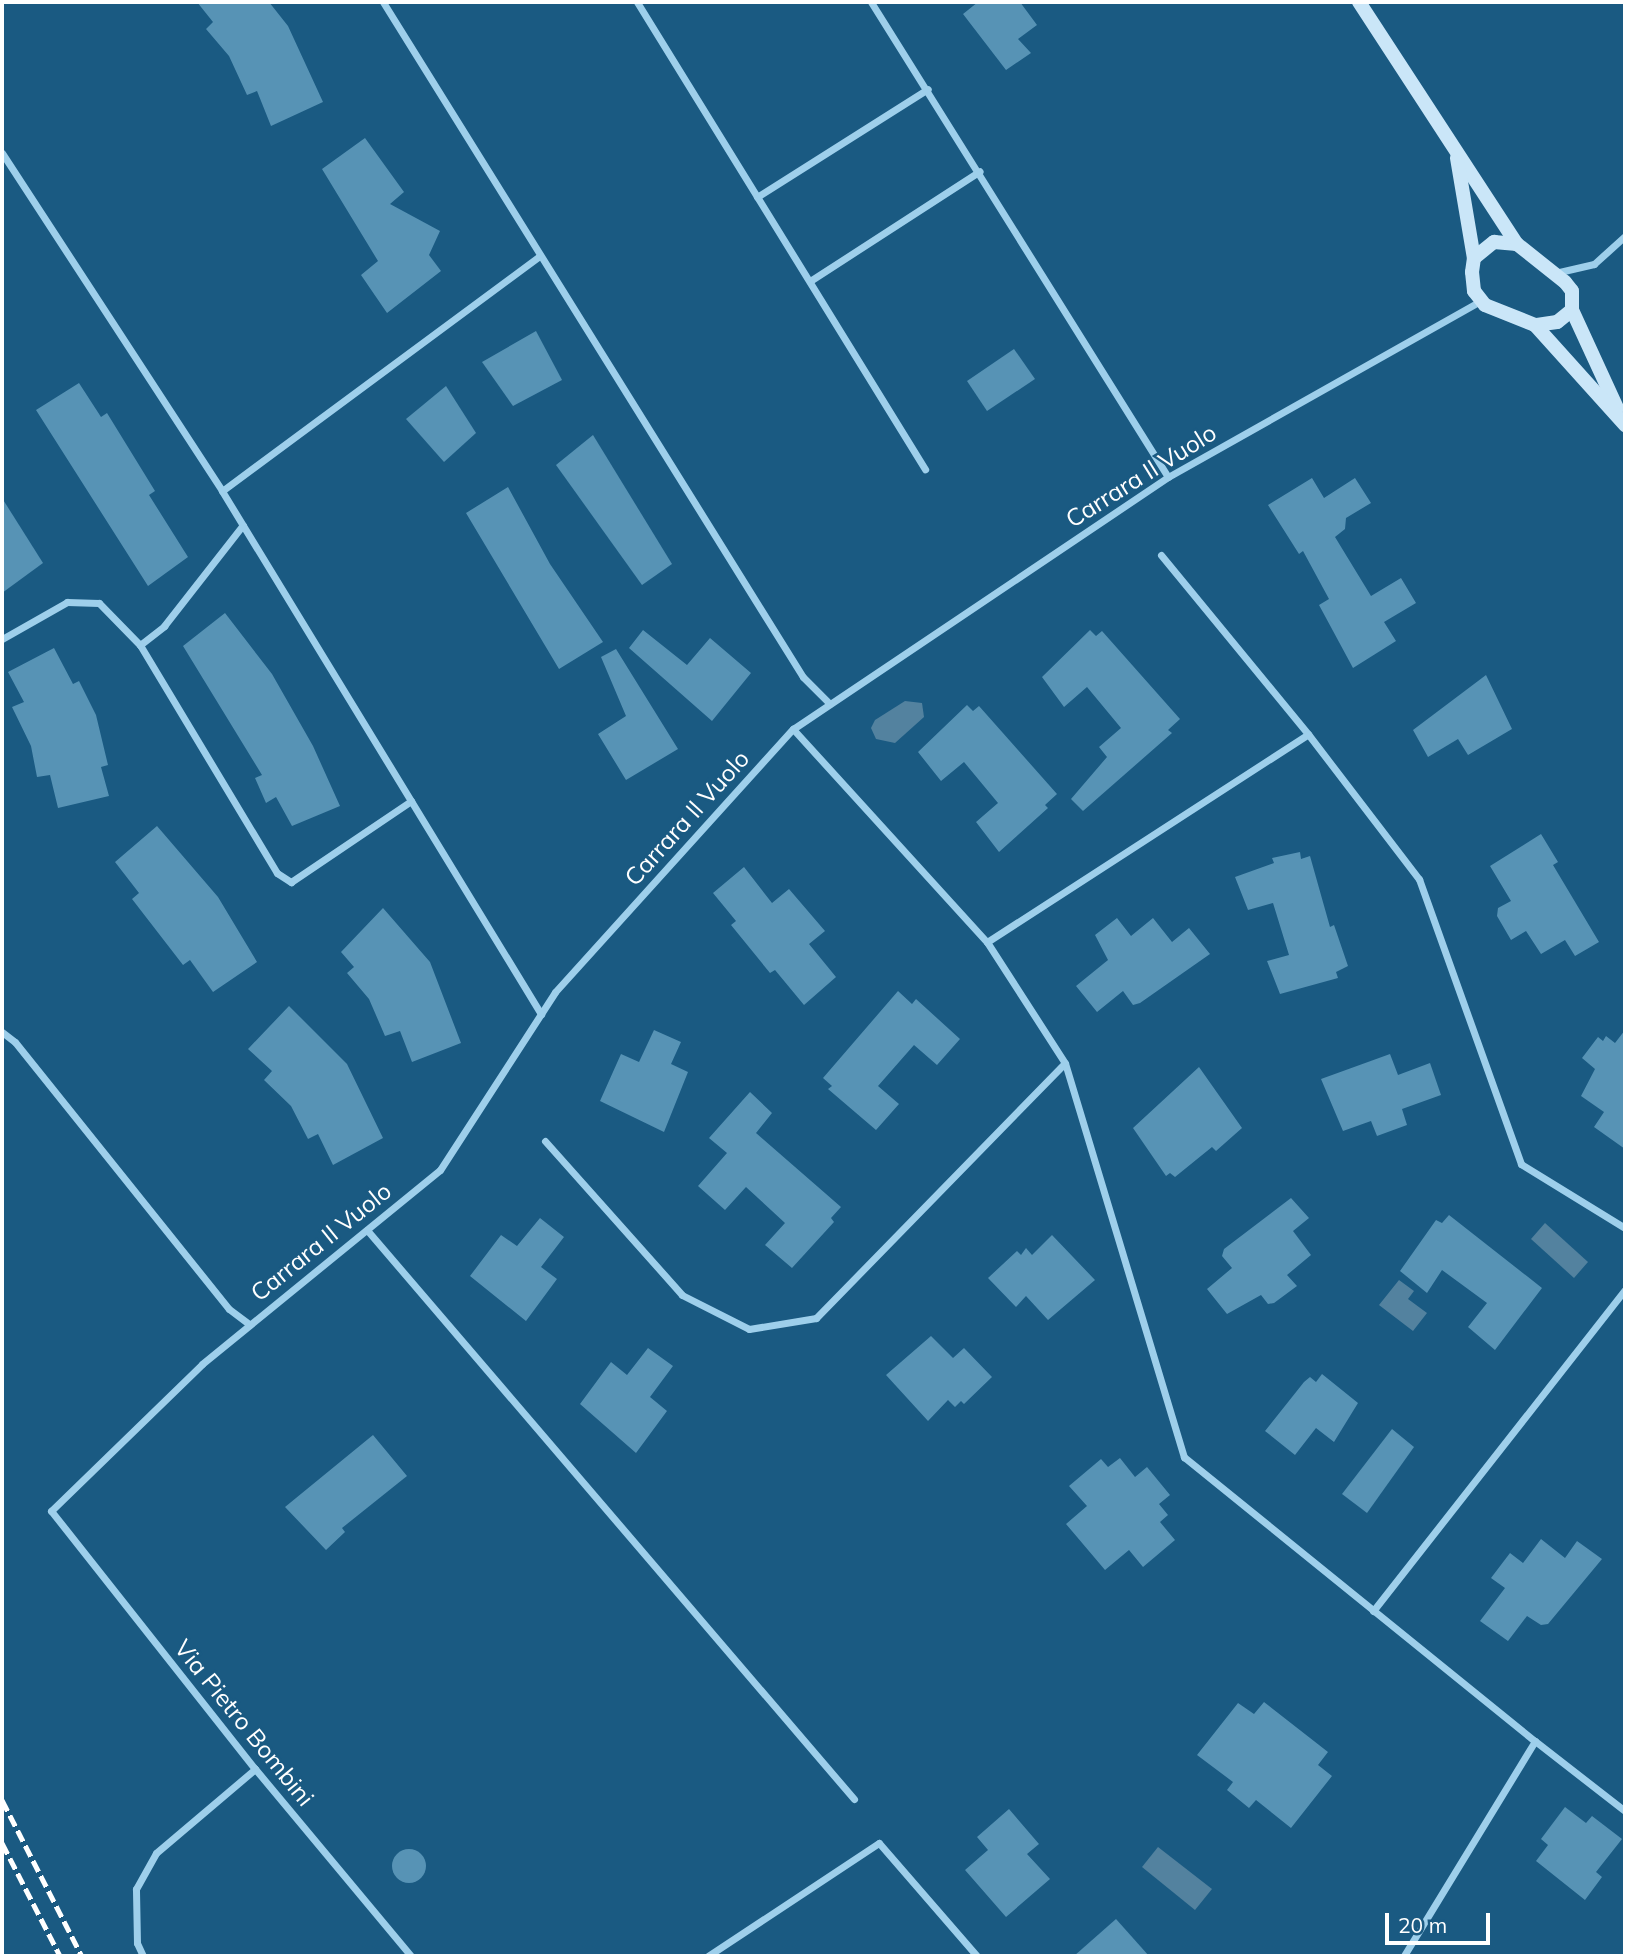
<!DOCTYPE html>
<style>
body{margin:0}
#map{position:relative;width:1627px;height:1958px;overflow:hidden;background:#1a5a82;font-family:Mulish,sans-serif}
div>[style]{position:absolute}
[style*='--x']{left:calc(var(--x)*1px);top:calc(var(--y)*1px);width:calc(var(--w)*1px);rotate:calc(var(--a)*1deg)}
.water>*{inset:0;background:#53829f}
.building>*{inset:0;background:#5793b5}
.round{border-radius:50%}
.minor>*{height:7px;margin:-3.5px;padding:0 3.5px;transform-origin:3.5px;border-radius:3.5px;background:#9ecfeb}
.secondary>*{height:14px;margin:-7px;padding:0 7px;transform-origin:7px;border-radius:7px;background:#cae6f8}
.rail>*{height:5px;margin-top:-2.5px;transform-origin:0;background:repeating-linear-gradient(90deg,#fff 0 12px,transparent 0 17px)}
span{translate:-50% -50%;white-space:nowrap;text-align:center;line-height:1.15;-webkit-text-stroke:5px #1a5a82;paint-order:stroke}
.street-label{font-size:24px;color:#fff}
.frame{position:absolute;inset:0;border:4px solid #fff;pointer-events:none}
.scale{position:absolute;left:1385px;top:1913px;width:105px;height:32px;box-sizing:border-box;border:4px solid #fff;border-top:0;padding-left:9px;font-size:21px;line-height:24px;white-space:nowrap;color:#fff;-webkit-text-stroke:5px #1a5a82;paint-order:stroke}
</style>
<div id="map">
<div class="water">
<div style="clip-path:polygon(905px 701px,922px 703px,924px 717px,895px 743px,876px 739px,871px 728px,875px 720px)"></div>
<div style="clip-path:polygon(1545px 1223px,1588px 1262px,1574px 1278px,1531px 1239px)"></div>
<div style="clip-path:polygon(1399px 1280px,1414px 1291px,1408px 1299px,1427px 1313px,1413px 1331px,1379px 1305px)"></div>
<div style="clip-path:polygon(1158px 1847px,1212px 1889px,1195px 1910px,1142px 1867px)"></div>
</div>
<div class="building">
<div style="clip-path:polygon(197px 2px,269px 2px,288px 26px,323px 102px,271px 126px,257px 91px,247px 95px,229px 56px,206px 29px,213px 22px)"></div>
<div style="clip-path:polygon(978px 2px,1020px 2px,1037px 25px,1018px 39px,1031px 53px,1006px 70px,963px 14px)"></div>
<div style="clip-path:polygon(365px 138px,404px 192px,390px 204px,440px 231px,429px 255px,441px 271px,387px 313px,361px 275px,378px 261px,322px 169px)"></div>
<div style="clip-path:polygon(536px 331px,562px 380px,513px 406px,482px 362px)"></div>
<div style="clip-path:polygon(1014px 349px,1035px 379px,987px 411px,967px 381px)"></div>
<div style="clip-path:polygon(79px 383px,101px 417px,107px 413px,155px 491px,149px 495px,188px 557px,148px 586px,36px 410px)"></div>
<div style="clip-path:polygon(446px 386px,476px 433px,444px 462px,406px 419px)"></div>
<div style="clip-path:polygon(593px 435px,672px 564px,642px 585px,556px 465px)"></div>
<div style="clip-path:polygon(1312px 478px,1324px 498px,1355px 478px,1371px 503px,1346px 518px,1345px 529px,1335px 537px,1371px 596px,1401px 578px,1416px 603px,1384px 622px,1396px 641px,1353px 668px,1319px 605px,1329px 599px,1303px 551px,1299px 554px,1268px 505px)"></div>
<div style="clip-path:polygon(508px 487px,550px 564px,603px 642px,559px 669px,466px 513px)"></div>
<div style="clip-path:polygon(2px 498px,43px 563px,2px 593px)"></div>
<div style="clip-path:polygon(225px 613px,272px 674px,313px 746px,340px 806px,292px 826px,276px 797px,266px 803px,255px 778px,262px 775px,183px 646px)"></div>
<div style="clip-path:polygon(643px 630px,687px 665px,710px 638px,751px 673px,712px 721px,629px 648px)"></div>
<div style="clip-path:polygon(1090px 630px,1096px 636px,1102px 631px,1180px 719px,1168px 730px,1172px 733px,1083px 811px,1071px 799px,1107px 757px,1099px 747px,1121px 728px,1087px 687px,1064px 707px,1042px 677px)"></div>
<div style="clip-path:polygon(54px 648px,73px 684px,79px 681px,96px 715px,108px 765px,101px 767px,109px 796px,58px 808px,50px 775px,37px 777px,31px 746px,12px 707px,24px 702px,8px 672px)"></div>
<div style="clip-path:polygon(616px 649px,678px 749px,626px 780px,598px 734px,626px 716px,601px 657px)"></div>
<div style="clip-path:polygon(1486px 675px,1512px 729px,1468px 755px,1458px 739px,1428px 757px,1413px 730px)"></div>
<div style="clip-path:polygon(967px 705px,973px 711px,979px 706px,1057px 794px,1045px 805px,1048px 808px,999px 852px,976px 822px,998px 803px,964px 762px,941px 781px,918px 752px)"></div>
<div style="clip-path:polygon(157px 826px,218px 897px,257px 962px,213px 992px,190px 960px,183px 965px,132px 899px,139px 893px,115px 862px)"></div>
<div style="clip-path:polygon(1541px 834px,1558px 862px,1553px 865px,1599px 942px,1575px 956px,1565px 940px,1541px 954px,1526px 931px,1511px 940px,1497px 916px,1498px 908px,1511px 901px,1490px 866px)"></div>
<div style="clip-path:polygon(1300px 852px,1301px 859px,1310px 856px,1330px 927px,1334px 925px,1348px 966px,1336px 972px,1338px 978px,1280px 994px,1267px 961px,1289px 955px,1273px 903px,1248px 910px,1235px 877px,1274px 863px,1272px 858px)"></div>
<div style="clip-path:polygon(744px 867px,772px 903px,789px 889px,825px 931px,809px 944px,836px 977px,804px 1005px,775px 970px,770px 973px,731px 925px,736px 921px,713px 893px)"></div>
<div style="clip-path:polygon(383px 908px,430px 962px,461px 1043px,412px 1062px,400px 1031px,385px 1036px,369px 999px,347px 973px,354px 967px,341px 952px)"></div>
<div style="clip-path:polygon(1117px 918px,1131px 936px,1153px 918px,1172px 942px,1189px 928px,1210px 954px,1140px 1003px,1133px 1005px,1123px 991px,1097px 1012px,1076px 986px,1108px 960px,1095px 935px)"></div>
<div style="clip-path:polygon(898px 991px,912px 1004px,916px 999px,960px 1039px,937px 1065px,914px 1045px,878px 1086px,899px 1104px,876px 1130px,828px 1089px,832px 1086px,823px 1078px)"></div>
<div style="clip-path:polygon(289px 1006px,347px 1064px,383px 1138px,333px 1165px,318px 1134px,308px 1139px,291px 1106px,264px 1080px,272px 1071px,248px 1049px)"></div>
<div style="clip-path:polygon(654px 1030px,681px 1042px,671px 1064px,688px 1072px,664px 1132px,600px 1101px,621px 1054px,639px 1062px)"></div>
<div style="clip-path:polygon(1625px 1030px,1625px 1149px,1594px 1127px,1604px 1112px,1581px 1096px,1595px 1069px,1582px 1058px,1598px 1037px,1603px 1041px,1606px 1036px,1615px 1043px)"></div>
<div style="clip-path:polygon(1390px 1054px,1398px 1075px,1430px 1063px,1441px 1095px,1402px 1109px,1407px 1125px,1377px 1136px,1371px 1121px,1343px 1131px,1321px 1079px)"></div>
<div style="clip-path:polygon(1199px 1067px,1242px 1128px,1216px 1151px,1212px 1147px,1175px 1177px,1170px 1173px,1166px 1176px,1133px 1128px)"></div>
<div style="clip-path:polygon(750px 1092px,772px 1113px,756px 1133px,841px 1207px,831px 1218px,834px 1222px,792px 1268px,765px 1245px,785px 1223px,746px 1187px,725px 1210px,698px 1186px,727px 1153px,709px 1138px)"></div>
<div style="clip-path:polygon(1291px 1198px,1309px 1218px,1293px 1231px,1311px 1255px,1287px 1275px,1297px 1286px,1274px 1303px,1268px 1304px,1261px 1295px,1227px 1314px,1207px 1289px,1232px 1268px,1222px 1256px,1224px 1249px)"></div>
<div style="clip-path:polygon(1449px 1215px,1542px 1288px,1495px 1350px,1468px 1327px,1487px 1303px,1442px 1270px,1427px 1293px,1400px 1271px,1436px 1220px,1442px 1223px)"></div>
<div style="clip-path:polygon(540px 1218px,564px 1237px,541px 1267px,557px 1279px,526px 1321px,470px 1276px,501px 1235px,517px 1246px)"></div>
<div style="clip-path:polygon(1052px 1235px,1095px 1280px,1048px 1320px,1026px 1296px,1016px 1307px,988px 1278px,1017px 1251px,1021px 1255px,1026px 1248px,1032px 1255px)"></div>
<div style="clip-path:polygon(931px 1336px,953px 1358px,964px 1348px,992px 1377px,964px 1404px,961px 1401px,955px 1407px,948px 1400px,928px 1421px,886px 1375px)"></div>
<div style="clip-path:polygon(648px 1348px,673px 1366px,650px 1397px,667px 1411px,636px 1453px,580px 1404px,611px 1362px,627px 1375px)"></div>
<div style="clip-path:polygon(1322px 1374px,1358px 1403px,1334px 1442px,1316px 1428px,1295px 1455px,1265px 1431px,1304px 1382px,1310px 1377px,1316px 1382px)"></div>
<div style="clip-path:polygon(1392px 1429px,1414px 1447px,1367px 1513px,1342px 1494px)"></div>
<div style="clip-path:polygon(373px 1435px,407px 1476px,342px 1528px,345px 1532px,326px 1550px,285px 1507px)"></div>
<div style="clip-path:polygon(1120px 1458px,1135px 1477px,1147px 1467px,1170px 1495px,1159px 1504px,1168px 1515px,1160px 1522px,1175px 1540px,1143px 1567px,1129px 1550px,1105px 1570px,1066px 1524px,1087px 1506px,1069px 1486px,1101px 1459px,1108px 1467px)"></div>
<div style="clip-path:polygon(1541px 1539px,1565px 1558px,1577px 1541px,1602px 1559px,1548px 1624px,1541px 1625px,1527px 1616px,1508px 1641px,1480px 1621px,1505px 1588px,1491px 1578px,1510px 1553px,1523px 1563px)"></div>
<div style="clip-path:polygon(1264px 1702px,1328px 1752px,1318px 1765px,1332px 1776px,1291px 1828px,1256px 1800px,1249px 1808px,1227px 1790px,1233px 1782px,1197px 1755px,1238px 1703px,1254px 1714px)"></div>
<div style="clip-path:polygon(1565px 1807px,1586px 1823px,1592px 1816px,1622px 1839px,1596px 1872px,1602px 1877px,1585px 1900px,1536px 1861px,1548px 1845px,1541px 1839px)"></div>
<div style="clip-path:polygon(1009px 1809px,1039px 1844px,1027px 1854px,1050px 1879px,1006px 1917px,965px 1870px,988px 1850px,977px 1837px)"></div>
<div class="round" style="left:392px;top:1849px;width:34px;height:34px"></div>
<div style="clip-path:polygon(1116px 1919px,1149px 1956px,1074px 1956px)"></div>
</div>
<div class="minor">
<div style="--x:383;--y:2;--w:795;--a:58.11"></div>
<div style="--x:803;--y:677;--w:38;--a:45"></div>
<div style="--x:637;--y:2;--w:549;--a:58.34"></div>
<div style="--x:871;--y:2;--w:560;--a:57.98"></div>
<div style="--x:2;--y:153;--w:403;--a:56.9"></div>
<div style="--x:222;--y:491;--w:613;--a:58.62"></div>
<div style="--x:757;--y:197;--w:202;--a:-32.3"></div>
<div style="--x:1555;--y:273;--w:40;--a:-13"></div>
<div style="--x:1594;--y:264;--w:42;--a:-42.1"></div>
<div style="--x:810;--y:281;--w:202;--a:-32.9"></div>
<div style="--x:222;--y:491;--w:393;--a:-36.5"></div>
<div style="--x:1161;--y:555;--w:232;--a:50.6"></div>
<div style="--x:1308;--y:734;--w:183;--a:52.6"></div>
<div style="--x:1419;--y:879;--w:303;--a:70.3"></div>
<div style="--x:1521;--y:1164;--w:122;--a:31.6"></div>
<div style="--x:2;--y:639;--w:75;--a:-29.6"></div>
<div style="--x:67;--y:602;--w:32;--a:2"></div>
<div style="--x:99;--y:603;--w:59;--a:45.7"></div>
<div style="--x:140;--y:645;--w:266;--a:59"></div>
<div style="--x:277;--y:873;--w:17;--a:33"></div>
<div style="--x:291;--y:882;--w:145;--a:-34"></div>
<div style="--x:140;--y:645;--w:31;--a:-38"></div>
<div style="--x:164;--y:626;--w:128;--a:-52"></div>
<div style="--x:793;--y:729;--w:288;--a:47.7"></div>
<div style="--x:987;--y:942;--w:144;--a:57.2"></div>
<div style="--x:987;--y:942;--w:382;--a:-32.9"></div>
<div style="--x:2;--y:1032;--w:16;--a:38"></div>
<div style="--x:15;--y:1042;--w:342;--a:51.3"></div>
<div style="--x:229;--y:1309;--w:26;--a:37"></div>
<div style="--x:545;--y:1141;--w:206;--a:48.3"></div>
<div style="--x:682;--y:1295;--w:75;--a:26.9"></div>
<div style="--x:749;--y:1329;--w:68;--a:-9.3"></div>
<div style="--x:816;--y:1318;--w:356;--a:-45.7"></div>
<div style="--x:1065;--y:1063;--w:412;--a:73.2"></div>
<div style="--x:1184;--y:1457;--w:452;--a:39"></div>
<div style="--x:1535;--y:1741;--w:252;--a:121.4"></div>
<div style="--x:367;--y:1230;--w:749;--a:49.44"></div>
<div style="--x:1373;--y:1611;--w:408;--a:-51.9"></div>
<div style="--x:1535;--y:1741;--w:114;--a:37.9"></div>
<div style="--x:143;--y:1956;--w:14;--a:-115"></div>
<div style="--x:137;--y:1943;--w:54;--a:-91.1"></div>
<div style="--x:136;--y:1889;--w:41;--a:-60.9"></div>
<div style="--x:156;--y:1853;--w:130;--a:-40.3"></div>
<div style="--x:411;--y:1956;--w:244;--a:-129.8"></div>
<div style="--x:255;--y:1769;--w:329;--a:-128.3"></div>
<div style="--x:51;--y:1511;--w:211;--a:-44.2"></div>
<div style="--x:202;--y:1364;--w:307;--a:-39.2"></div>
<div style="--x:440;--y:1170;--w:212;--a:-57.1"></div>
<div style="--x:555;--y:992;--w:355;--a:-47.9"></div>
<div style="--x:793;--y:729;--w:452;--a:-33.9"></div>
<div style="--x:1168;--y:477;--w:358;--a:-29.4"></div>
<div style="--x:708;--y:1956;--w:205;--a:-33.5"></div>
<div style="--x:879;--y:1843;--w:150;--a:49.1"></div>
</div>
<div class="secondary">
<div style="--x:1359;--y:2;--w:289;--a:56.9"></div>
<div style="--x:1457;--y:158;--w:101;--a:80.4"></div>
<div style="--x:1494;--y:242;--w:23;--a:5"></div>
<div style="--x:1517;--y:244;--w:61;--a:38.4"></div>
<div style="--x:1565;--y:282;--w:11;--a:52"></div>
<div style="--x:1572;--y:291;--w:19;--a:90"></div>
<div style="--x:1572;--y:310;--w:19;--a:141"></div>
<div style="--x:1557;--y:322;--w:22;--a:172"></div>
<div style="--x:1535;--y:325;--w:54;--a:-158.2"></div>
<div style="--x:1485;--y:305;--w:18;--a:-128"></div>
<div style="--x:1474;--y:291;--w:19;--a:-96"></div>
<div style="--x:1472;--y:272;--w:14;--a:-82"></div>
<div style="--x:1474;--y:258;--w:26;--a:-39"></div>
<div style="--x:1572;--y:310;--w:108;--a:65.3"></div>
<div style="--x:1535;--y:325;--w:135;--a:48"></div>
</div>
<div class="rail">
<div style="--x:2;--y:1800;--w:175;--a:62.9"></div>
<div style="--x:2;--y:1843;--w:127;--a:62.8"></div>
</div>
<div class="street-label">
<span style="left:1141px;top:476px;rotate:-32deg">Carrara Il Vuolo</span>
<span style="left:687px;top:818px;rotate:-48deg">Carrara Il Vuolo</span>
<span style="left:321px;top:1242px;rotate:-39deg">Carrara Il Vuolo</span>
<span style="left:244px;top:1723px;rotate:51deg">Via Pietro Bombini</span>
</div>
<div class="frame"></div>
<div class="scale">20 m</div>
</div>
